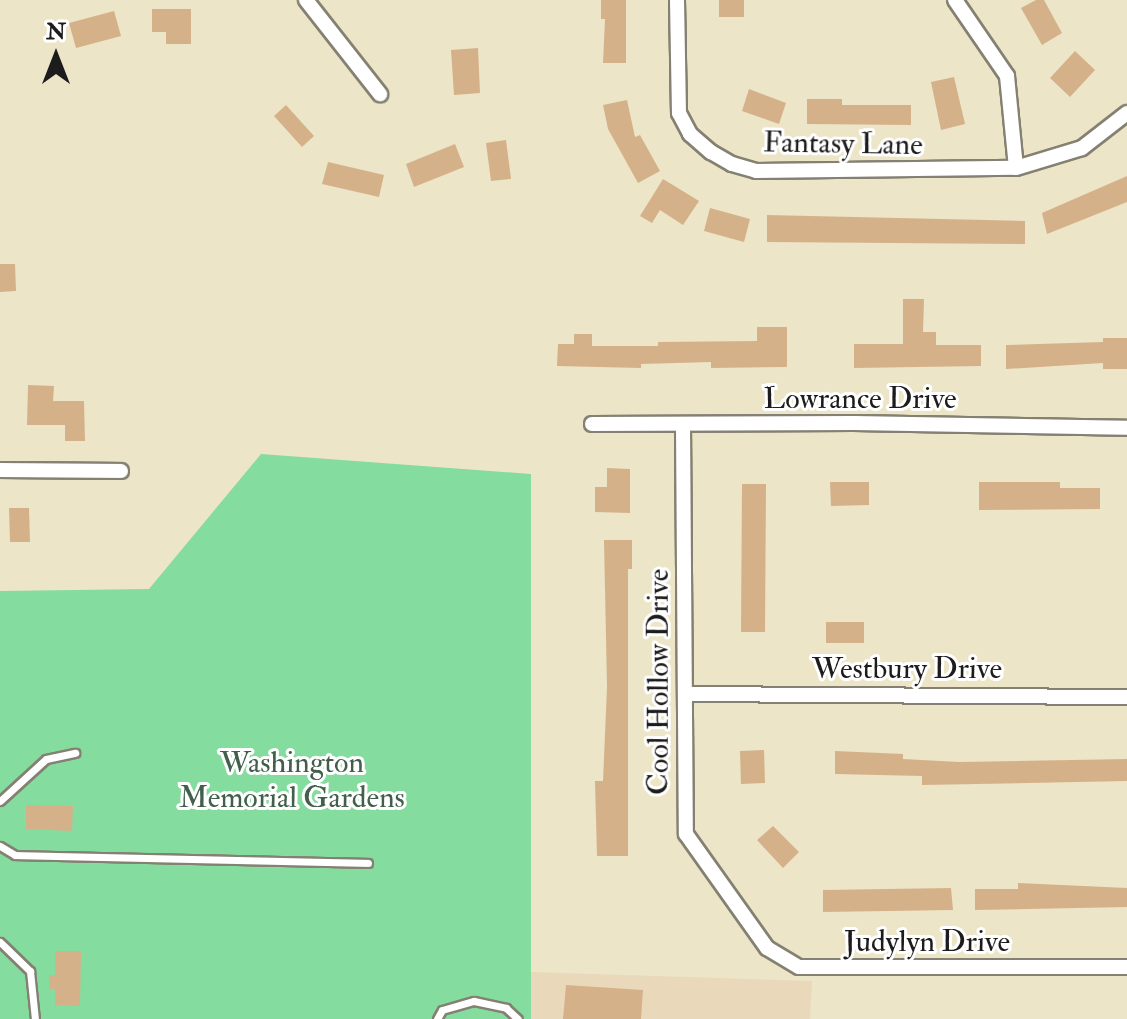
<!DOCTYPE html>
<style>
body{margin:0}
#map{position:relative;width:1127px;height:1019px;overflow:hidden;background:#ece5c7;font-family:"IM FELL Double Pica",serif}
div>[style]{position:absolute}
[style*='--x']{left:calc(var(--x)*1px);top:calc(var(--y)*1px);width:calc(var(--w)*1px);rotate:calc(var(--a)*1deg)}
.built>*{inset:0;background:#e9d9ba}
.green>*{inset:0;background:#85dc9f}
.building>*{inset:0;background:#d5b18a}
.roads{filter:drop-shadow(2px 0 #848072) drop-shadow(-2px 0 #848072) drop-shadow(0 2px #848072) drop-shadow(0 -2px #848072)}
.lane>*{height:7px;margin:-3.5px;padding:0 3.5px;transform-origin:3.5px;border-radius:3.5px;background:#fff}
.street>*{height:14px;margin:-7px;padding:0 7px;transform-origin:7px;border-radius:7px;background:#fff}
span{translate:-50% -50%;white-space:nowrap;text-align:center;line-height:1.15;-webkit-text-stroke:6px #fff;paint-order:stroke}
.street-label{font-size:30px;color:#1c1c1c}
.park-label{font-size:30px;color:#415f4a}
.north{position:absolute;left:16px;top:16px;width:80px;height:80px;-webkit-text-stroke:6px #fff;paint-order:stroke;rotate:0deg;font-size:22px;font-weight:700;line-height:32px;text-align:center;color:#1c1c1c}
.north::after{content:'';display:block;margin:auto;width:28px;height:36px;background:#1c1c1c;clip-path:polygon(50% 0,100% 100%,50% 72%,0 100%)}
</style>
<div id="map">
<div class="built">
<div style="clip-path:polygon(531px 972px,812px 981px,810px 1019px,531px 1019px)"></div>
</div>
<div class="green">
<div style="clip-path:polygon(261px 454px,531px 474px,531px 1019px,0 1019px,0 591px,149px 589px)"></div>
</div>
<div class="building">
<div style="clip-path:polygon(601px 0,626px 0,626px 63px,603px 63px,605px 19px,601px 19px)"></div>
<div style="clip-path:polygon(719px 0,744px 0,744px 17px,719px 17px)"></div>
<div style="clip-path:polygon(1036px 0,1044px 0,1062px 33px,1042px 45px,1021px 8px)"></div>
<div style="clip-path:polygon(152px 9px,191px 9px,191px 44px,166px 44px,166px 32px,152px 32px)"></div>
<div style="clip-path:polygon(114px 11px,121px 36px,76px 48px,69px 23px)"></div>
<div style="clip-path:polygon(478px 48px,480px 93px,454px 95px,451px 50px)"></div>
<div style="clip-path:polygon(1075px 51px,1095px 70px,1070px 97px,1050px 78px)"></div>
<div style="clip-path:polygon(954px 77px,965px 124px,941px 130px,931px 82px)"></div>
<div style="clip-path:polygon(749px 89px,786px 103px,779px 124px,742px 111px)"></div>
<div style="clip-path:polygon(807px 99px,842px 99px,842px 105px,911px 105px,911px 125px,807px 124px)"></div>
<div style="clip-path:polygon(627px 100px,635px 137px,640px 135px,660px 171px,638px 183px,608px 129px,603px 105px)"></div>
<div style="clip-path:polygon(286px 105px,314px 136px,302px 147px,274px 116px)"></div>
<div style="clip-path:polygon(506px 140px,511px 179px,491px 181px,486px 143px)"></div>
<div style="clip-path:polygon(455px 144px,464px 167px,414px 187px,406px 164px)"></div>
<div style="clip-path:polygon(328px 162px,384px 175px,379px 197px,322px 184px)"></div>
<div style="clip-path:polygon(1127px 176px,1127px 202px,1047px 234px,1042px 213px)"></div>
<div style="clip-path:polygon(663px 179px,699px 201px,683px 225px,660px 210px,652px 223px,640px 216px)"></div>
<div style="clip-path:polygon(710px 208px,750px 219px,744px 242px,704px 231px)"></div>
<div style="clip-path:polygon(767px 215px,1025px 221px,1025px 244px,767px 242px)"></div>
<div style="clip-path:polygon(0 264px,15px 264px,16px 291px,0 292px)"></div>
<div style="clip-path:polygon(903px 299px,924px 299px,923px 332px,936px 332px,936px 345px,981px 345px,981px 366px,854px 368px,854px 344px,903px 344px)"></div>
<div style="clip-path:polygon(757px 327px,787px 327px,787px 367px,711px 368px,711px 362px,641px 364px,641px 368px,557px 366px,558px 344px,574px 344px,574px 334px,592px 334px,592px 346px,658px 346px,658px 342px,757px 341px)"></div>
<div style="clip-path:polygon(1103px 338px,1127px 338px,1127px 369px,1103px 369px,1103px 363px,1006px 369px,1006px 345px,1103px 342px)"></div>
<div style="clip-path:polygon(28px 385px,54px 386px,53px 401px,84px 401px,85px 441px,65px 441px,65px 425px,27px 425px)"></div>
<div style="clip-path:polygon(607px 468px,630px 469px,630px 513px,595px 512px,595px 487px,607px 487px)"></div>
<div style="clip-path:polygon(830px 482px,869px 482px,869px 505px,831px 506px)"></div>
<div style="clip-path:polygon(979px 482px,1060px 482px,1060px 488px,1100px 488px,1100px 509px,979px 510px)"></div>
<div style="clip-path:polygon(742px 484px,766px 484px,765px 632px,741px 632px)"></div>
<div style="clip-path:polygon(9px 508px,29px 508px,30px 542px,10px 542px)"></div>
<div style="clip-path:polygon(604px 540px,632px 540px,632px 569px,628px 569px,628px 856px,597px 856px,595px 781px,603px 781px,607px 687px)"></div>
<div style="clip-path:polygon(826px 622px,864px 622px,864px 643px,826px 643px)"></div>
<div style="clip-path:polygon(764px 750px,765px 783px,741px 784px,740px 751px)"></div>
<div style="clip-path:polygon(835px 751px,903px 754px,903px 759px,959px 762px,1127px 759px,1127px 781px,922px 785px,922px 776px,835px 774px)"></div>
<div style="clip-path:polygon(26px 805px,73px 806px,72px 831px,26px 829px)"></div>
<div style="clip-path:polygon(773px 826px,799px 852px,783px 868px,757px 840px)"></div>
<div style="clip-path:polygon(1018px 883px,1127px 888px,1127px 907px,975px 910px,975px 889px,1018px 889px)"></div>
<div style="clip-path:polygon(951px 888px,953px 910px,823px 912px,823px 890px)"></div>
<div style="clip-path:polygon(55px 951px,81px 951px,80px 1006px,55px 1005px,55px 989px,49px 989px,49px 975px,55px 975px)"></div>
<div style="clip-path:polygon(566px 985px,643px 990px,641px 1019px,563px 1019px)"></div>
</div>
<div class="roads">
<div class="lane">
<div style="--x:0;--y:801;--w:62;--a:-42.4"></div>
<div style="--x:46;--y:759;--w:30;--a:-12"></div>
<div style="--x:0;--y:846;--w:17;--a:31"></div>
<div style="--x:15;--y:855;--w:353;--a:1.3"></div>
<div style="--x:0;--y:942;--w:42;--a:44"></div>
<div style="--x:30;--y:971;--w:48;--a:84.1"></div>
<div style="--x:437;--y:1019;--w:10;--a:-61"></div>
<div style="--x:442;--y:1010;--w:33;--a:-16"></div>
<div style="--x:474;--y:1001;--w:33;--a:12"></div>
<div style="--x:506;--y:1008;--w:16;--a:43"></div>
</div>
<div class="street">
<div style="--x:306;--y:0;--w:120;--a:51.8"></div>
<div style="--x:677;--y:0;--w:113;--a:89"></div>
<div style="--x:679;--y:113;--w:24;--a:62"></div>
<div style="--x:690;--y:134;--w:28;--a:41"></div>
<div style="--x:711;--y:152;--w:24;--a:30"></div>
<div style="--x:732;--y:164;--w:25;--a:16"></div>
<div style="--x:756;--y:171;--w:260;--a:-0.7"></div>
<div style="--x:1016;--y:168;--w:69;--a:-16.9"></div>
<div style="--x:1082;--y:148;--w:57;--a:-37.9"></div>
<div style="--x:955;--y:0;--w:92;--a:55.6"></div>
<div style="--x:1007;--y:76;--w:92;--a:84.4"></div>
<div style="--x:592;--y:424;--w:262;--a:-0.2"></div>
<div style="--x:854;--y:423;--w:273;--a:1"></div>
<div style="--x:683;--y:426;--w:408;--a:89.6"></div>
<div style="--x:686;--y:834;--w:140;--a:54.6"></div>
<div style="--x:767;--y:948;--w:37;--a:31"></div>
<div style="--x:799;--y:967;--w:328;--a:0"></div>
<div style="--x:0;--y:470;--w:121;--a:0.5"></div>
<div style="--x:687;--y:694;--w:440;--a:0.4"></div>
</div>
</div>
<div class="street-label">
<span style="left:843px;top:144px;rotate:1deg">Fantasy Lane</span>
<span style="left:860px;top:399px">Lowrance Drive</span>
<span style="left:907px;top:669px">Westbury Drive</span>
<span style="left:659px;top:682px;rotate:-90deg">Cool Hollow Drive</span>
<span style="left:927px;top:942px">Judylyn Drive</span>
</div>
<div class="park-label">
<span style="left:292px;top:780px">Washington<br>Memorial Gardens</span>
</div>
<div class="north">N</div>
</div>
